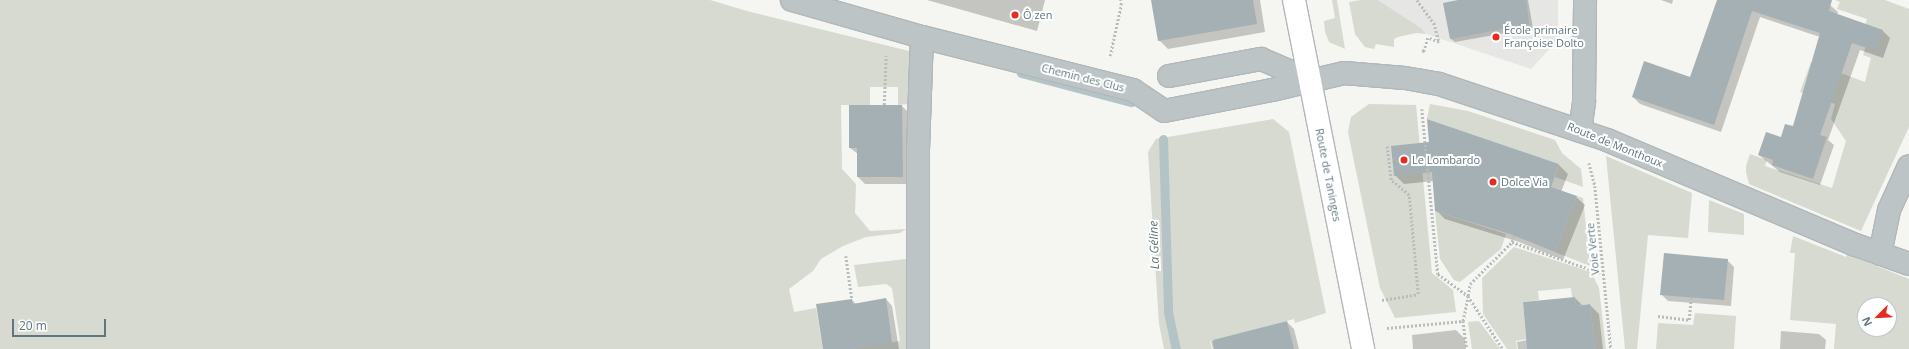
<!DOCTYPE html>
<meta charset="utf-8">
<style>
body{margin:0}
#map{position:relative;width:1909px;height:349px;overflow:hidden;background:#f5f5f1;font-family:"Open Sans",sans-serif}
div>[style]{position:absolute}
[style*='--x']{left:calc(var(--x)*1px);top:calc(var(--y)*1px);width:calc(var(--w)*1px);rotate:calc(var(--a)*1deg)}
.built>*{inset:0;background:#e6e6e5}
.green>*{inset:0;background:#d6dad0}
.shadow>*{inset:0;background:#0003}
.stream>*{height:9px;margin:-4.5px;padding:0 4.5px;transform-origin:4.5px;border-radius:4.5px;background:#b4c4c6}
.building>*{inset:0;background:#a5b0b4}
.path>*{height:2.5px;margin-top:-1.25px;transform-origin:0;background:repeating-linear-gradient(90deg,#b7bcbd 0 2px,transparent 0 4px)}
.roads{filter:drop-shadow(1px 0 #b1b7ba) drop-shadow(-1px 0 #b1b7ba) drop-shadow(0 1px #b1b7ba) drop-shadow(0 -1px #b1b7ba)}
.minor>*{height:22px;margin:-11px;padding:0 11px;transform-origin:11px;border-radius:11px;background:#bdc4c6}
.major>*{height:22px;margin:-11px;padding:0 11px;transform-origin:11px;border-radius:11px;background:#fff}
.dots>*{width:11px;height:11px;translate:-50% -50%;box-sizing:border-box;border:2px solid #fff;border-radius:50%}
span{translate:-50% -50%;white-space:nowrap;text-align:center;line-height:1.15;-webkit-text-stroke:4px #fff;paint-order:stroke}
.poi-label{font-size:11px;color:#5f767e}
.left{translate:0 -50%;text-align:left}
.street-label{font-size:11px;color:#5f767e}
.water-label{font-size:12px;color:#5a7679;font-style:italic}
.north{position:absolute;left:1857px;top:297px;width:40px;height:40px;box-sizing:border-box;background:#fff;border:1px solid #bfc8cb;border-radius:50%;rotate:246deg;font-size:11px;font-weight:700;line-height:16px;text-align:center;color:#5f767e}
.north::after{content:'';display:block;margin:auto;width:14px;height:18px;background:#e82b1f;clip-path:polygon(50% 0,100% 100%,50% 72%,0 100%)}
.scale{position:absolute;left:12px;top:319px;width:94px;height:18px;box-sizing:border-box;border:2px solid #5f767e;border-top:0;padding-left:5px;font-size:12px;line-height:14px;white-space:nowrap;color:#5f767e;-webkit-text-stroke:3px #fff;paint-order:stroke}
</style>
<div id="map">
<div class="built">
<div style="clip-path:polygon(1378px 0,1558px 0,1558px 40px,1531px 69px,1426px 34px,1421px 28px)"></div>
</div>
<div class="green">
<div style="clip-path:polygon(0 0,710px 0,747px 11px,909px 51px,909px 104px,898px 105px,898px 87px,870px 87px,870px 105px,841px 105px,842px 169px,856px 184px,855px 213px,870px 231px,906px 229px,900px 233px,866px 237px,843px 246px,821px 259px,813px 271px,789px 289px,794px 312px,816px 308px,823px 349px,0 349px)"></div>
<div style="clip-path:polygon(1332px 0,1337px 0,1345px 49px,1329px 42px,1325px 32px,1324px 21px,1335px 18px)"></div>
<div style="clip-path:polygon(1361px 0,1378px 0,1421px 28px,1426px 34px,1416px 33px,1398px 37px,1394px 39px,1394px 47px,1376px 44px,1374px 49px,1365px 47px,1355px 34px,1349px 2px)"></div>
<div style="clip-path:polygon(1835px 0,1885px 0,1909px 9px,1909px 127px,1861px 231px,1749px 184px,1746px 172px,1746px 166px,1750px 154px,1767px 160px,1765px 166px,1832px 188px,1846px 141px,1831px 119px,1835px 104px,1800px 92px,1811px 62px,1865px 82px,1871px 58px,1863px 55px,1867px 42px,1865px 25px,1867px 19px,1837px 9px,1840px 2px)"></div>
<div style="clip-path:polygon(1369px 104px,1416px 105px,1432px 273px,1453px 290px,1456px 312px,1395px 318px,1380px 288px,1348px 132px,1351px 117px)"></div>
<div style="clip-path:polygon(1430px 104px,1468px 111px,1555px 140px,1562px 153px,1581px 169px,1583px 187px,1555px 177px,1559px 164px,1427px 119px)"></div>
<div style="clip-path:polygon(1273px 119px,1289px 132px,1326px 313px,1295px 323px,1294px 319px,1210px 341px,1212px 349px,1164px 349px,1159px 324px,1148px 152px,1156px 139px)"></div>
<div style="clip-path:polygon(1606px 156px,1692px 193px,1688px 238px,1648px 235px,1637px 349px,1625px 349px)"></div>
<div style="clip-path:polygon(1577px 196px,1583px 198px,1590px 266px,1555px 252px)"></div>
<div style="clip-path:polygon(1709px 200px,1744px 214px,1744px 235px,1708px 232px)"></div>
<div style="clip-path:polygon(1435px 211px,1506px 234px,1501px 249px,1460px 282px,1454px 280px,1440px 259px)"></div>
<div style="clip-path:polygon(evenodd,1793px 236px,1846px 257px,1847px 254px,1909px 279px,1909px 349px,1834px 349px,1836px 324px,1790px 320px,1795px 253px,1790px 253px,1793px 236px,1865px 305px,1889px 305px,1889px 329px,1865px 329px,1865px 305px)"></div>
<div style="clip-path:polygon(1514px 247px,1591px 272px,1599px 288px,1606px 349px,1595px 349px,1590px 304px,1576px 306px,1575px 297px,1572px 297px,1571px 288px,1538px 291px,1539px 300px,1523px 302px,1526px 339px,1516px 341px,1517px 349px,1507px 349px,1483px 314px,1482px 278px)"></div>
<div style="clip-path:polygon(906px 259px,907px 349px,851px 349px,900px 341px,892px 288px,886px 284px,858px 287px,854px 265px)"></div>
<div style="clip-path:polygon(1695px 313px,1736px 316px,1734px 349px,1656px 349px,1658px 323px,1693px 325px)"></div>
<div style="clip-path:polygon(1479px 321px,1500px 349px,1472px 349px,1468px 322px)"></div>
</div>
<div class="shadow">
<div style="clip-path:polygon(927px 0,1045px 0,1037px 31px)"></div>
<div style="clip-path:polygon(1152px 0,1260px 0,1265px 32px,1168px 49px,1159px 40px)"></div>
<div style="clip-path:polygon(1464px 0,1528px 0,1533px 28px,1455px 42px,1451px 39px)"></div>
<div style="clip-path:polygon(1661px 0,1673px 0,1672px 4px)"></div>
<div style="clip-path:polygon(1718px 0,1815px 0,1830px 5px,1838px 12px,1837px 15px,1883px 31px,1890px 38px,1883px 58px,1860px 50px,1828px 140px,1834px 145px,1820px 185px,1780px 172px,1759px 155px,1782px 138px,1793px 127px,1820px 37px,1760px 17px,1721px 132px,1640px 104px,1633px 97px,1691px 78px)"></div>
<div style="clip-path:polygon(902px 106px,908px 112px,909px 184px,865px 184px,858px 177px,858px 154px,850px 148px)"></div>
<div style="clip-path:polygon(1428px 120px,1559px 165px,1568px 174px,1561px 192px,1576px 197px,1585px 205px,1563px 260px,1519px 242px,1445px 219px,1436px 210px,1434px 181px,1404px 184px,1395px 175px,1430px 143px)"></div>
<div style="clip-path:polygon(1727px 260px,1734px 267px,1731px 306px,1668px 301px,1661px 294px)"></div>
<div style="clip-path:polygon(1575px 298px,1583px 306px,1590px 305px,1599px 314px,1603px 349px,1518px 349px,1517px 342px,1527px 340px)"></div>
<div style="clip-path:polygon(886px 299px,892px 306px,899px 349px,824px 349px,852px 300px,856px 304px)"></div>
<div style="clip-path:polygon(1287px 322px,1294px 329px,1299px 349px,1213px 349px,1211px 341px)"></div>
<div style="clip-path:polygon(1456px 330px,1465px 339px,1466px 349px,1413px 349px,1412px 335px)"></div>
<div style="clip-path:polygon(1781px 331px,1819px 334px,1826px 340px,1825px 349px,1780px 349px)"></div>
</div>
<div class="stream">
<div style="--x:1021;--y:73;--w:114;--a:14.8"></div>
<div style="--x:1163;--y:139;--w:173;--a:88.3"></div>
<div style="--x:1168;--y:312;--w:38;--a:78"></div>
</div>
<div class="building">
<div style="clip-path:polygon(1151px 0,1253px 0,1257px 24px,1158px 41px)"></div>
<div style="clip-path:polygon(1458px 0,1526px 0,1529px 24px,1450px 39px,1443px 3px)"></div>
<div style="clip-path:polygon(1717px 0,1832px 0,1829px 11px,1883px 30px,1876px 51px,1852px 43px,1820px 135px,1827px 137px,1813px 179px,1772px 165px,1773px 160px,1758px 155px,1766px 132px,1781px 137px,1785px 124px,1793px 126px,1820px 33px,1752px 11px,1714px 125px,1632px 97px,1644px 61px,1690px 77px)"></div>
<div style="clip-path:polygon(849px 105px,902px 105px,903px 177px,857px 177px,857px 148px,849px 148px)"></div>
<div style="clip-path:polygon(1427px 119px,1559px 164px,1551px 187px,1577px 196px,1555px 252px,1510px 234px,1435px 211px,1432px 172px,1394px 176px,1391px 146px,1429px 142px)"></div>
<div style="clip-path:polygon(1664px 253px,1728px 259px,1724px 300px,1660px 295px)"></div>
<div style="clip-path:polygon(1575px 297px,1576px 306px,1590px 304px,1595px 349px,1527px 349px,1523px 302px)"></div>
<div style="clip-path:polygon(886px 298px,892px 343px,851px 349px,823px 349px,816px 304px,852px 299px,853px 304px)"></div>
<div style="clip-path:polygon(1287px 321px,1294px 349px,1214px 349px,1213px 340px)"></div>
</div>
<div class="path">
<div style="--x:1417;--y:0;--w:29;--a:54"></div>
<div style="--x:1434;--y:23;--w:20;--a:75"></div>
<div style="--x:1439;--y:42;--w:12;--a:-160"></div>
<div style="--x:1428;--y:38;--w:14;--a:107"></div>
<div style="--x:1424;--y:51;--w:2;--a:153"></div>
<div style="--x:1110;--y:56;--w:52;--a:-77.8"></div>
<div style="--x:1121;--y:5;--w:5;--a:-101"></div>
<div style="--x:884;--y:105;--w:49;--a:-87.7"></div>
<div style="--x:1422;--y:109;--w:166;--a:84.5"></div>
<div style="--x:1438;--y:274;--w:37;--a:36"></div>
<div style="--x:1589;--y:163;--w:24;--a:75"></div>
<div style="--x:1595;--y:186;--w:164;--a:84.4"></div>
<div style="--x:1512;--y:242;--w:97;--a:19.2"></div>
<div style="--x:846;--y:256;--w:43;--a:82.1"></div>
<div style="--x:1468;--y:296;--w:12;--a:-81"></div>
<div style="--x:1470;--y:284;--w:59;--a:-45"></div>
<div style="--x:1512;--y:242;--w:6;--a:-72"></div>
<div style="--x:1382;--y:300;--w:36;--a:-9"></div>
<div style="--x:1418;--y:294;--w:99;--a:-95.2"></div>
<div style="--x:1409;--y:195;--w:23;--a:-140"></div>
<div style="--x:1391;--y:180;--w:34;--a:-97"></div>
<div style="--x:1658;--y:316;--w:31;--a:7"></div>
<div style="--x:1689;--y:320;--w:23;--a:-85"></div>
<div style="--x:1463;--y:321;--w:25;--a:-79"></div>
<div style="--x:1468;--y:296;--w:64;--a:56.6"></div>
<div style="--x:1387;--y:328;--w:76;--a:-5.3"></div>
<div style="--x:1463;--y:321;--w:28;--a:82"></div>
</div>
<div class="roads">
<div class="minor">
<div style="--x:792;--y:0;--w:135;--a:15.9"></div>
<div style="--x:922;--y:37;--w:218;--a:14.1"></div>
<div style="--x:1133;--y:90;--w:37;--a:34"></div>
<div style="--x:1164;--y:111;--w:110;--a:-11"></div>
<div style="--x:1272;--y:90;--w:74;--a:-13.3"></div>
<div style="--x:1344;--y:73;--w:61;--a:4.7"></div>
<div style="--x:1405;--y:78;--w:35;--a:10"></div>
<div style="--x:1439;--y:84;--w:177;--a:18.4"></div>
<div style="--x:1607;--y:140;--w:270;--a:22.9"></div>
<div style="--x:1856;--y:245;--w:56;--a:19.7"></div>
<div style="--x:1169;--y:76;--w:94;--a:-10.5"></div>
<div style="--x:1261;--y:59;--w:53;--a:23.2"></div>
<div style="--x:1580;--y:131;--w:30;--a:-82"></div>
<div style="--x:1584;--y:101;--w:101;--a:-89.4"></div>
<div style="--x:1880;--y:254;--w:45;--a:-78.4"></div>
<div style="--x:1889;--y:210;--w:48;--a:-65.6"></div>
<div style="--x:918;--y:349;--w:199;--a:-90"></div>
<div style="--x:918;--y:150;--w:113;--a:-88"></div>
</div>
<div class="major">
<div style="--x:1294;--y:0;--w:356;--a:78.8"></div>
</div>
</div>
<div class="dots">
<div style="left:1015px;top:15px;background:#e82b1f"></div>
<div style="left:1496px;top:37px;background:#e82b1f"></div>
<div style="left:1404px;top:160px;background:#e82b1f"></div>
<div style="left:1493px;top:182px;background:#e82b1f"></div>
</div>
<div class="poi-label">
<span class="left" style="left:1023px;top:15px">Ô zen</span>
<span class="left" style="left:1504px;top:37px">École primaire<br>Françoise Dolto</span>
<span class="left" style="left:1412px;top:160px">Le Lombardo</span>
<span class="left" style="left:1501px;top:182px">Dolce Via</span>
</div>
<div class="street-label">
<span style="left:1083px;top:78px;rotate:14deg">Chemin des Clus</span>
<span style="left:1615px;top:145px;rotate:22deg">Route de Monthoux</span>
<span style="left:1328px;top:175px;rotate:79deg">Route de Taninges</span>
<span style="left:1593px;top:249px;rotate:-96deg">Voie Verte</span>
</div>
<div class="water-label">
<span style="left:1154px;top:245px;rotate:-92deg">La Géline</span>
</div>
<div class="north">N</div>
<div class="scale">20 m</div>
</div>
